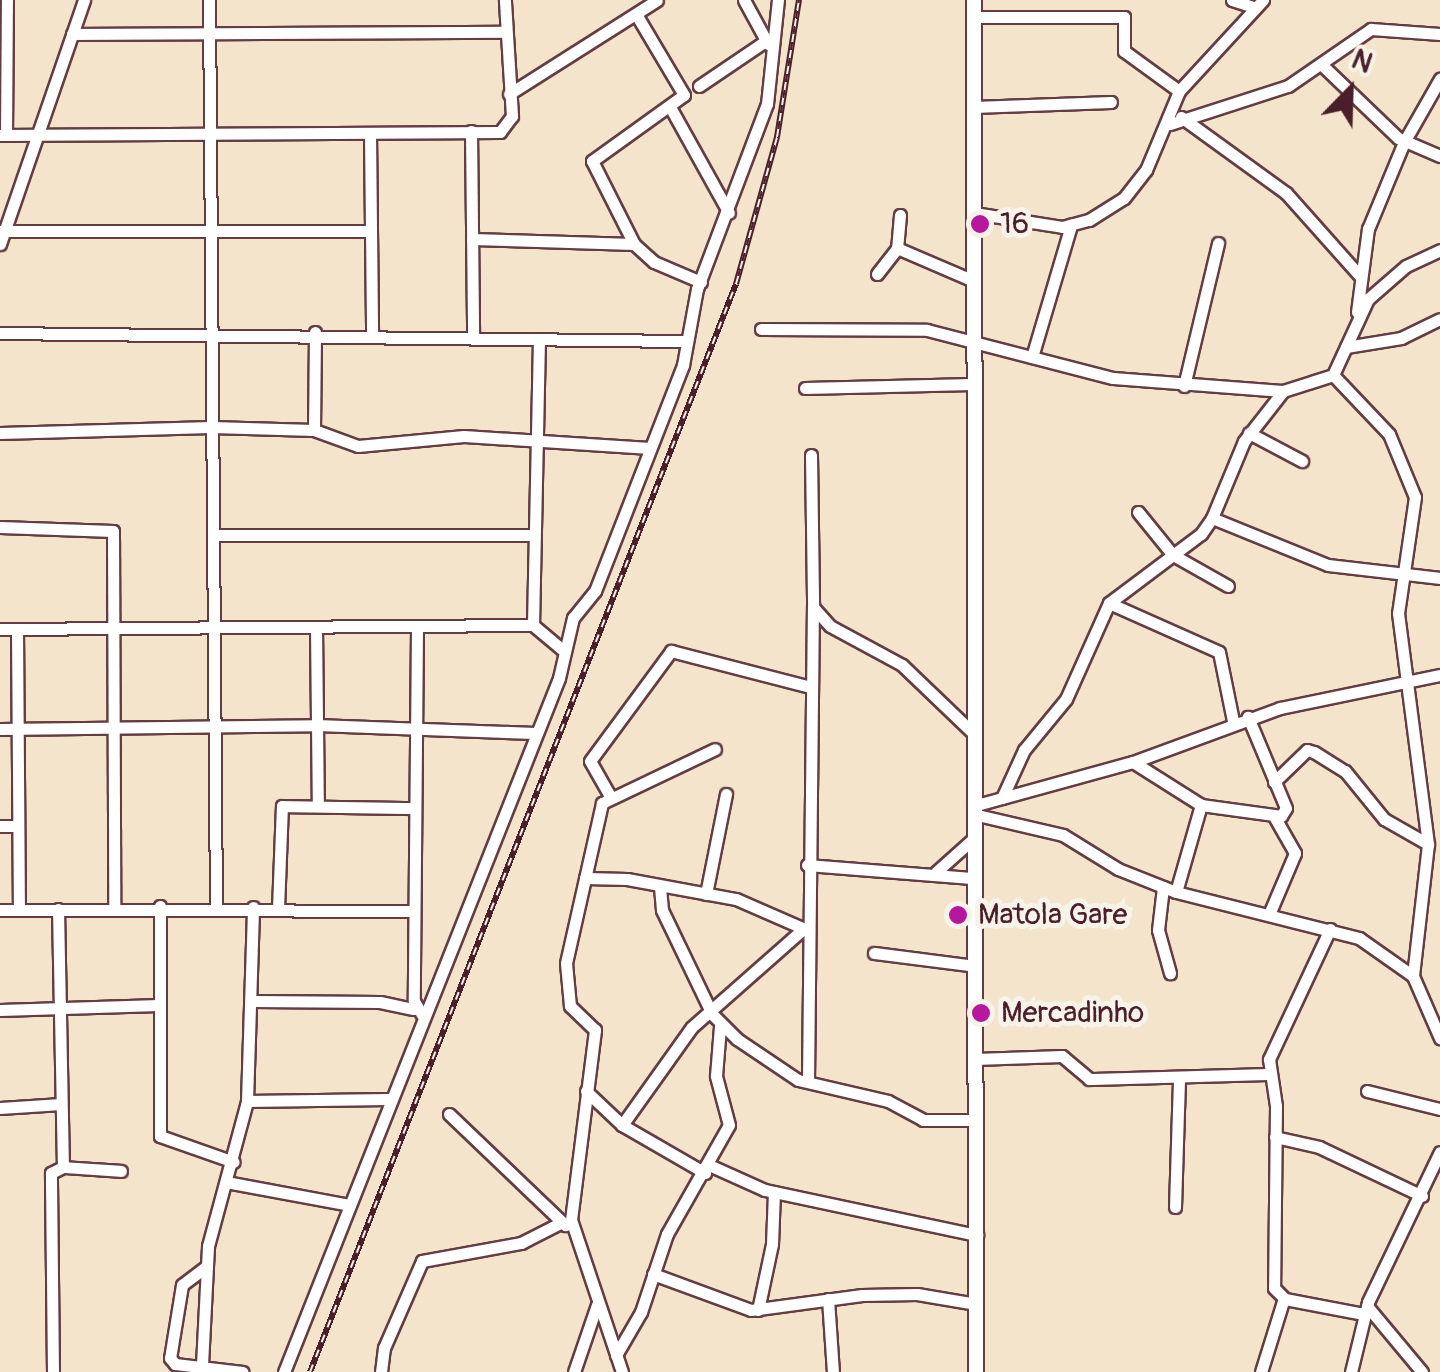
<!DOCTYPE html>
<style>
body{margin:0}
#map{position:relative;width:1440px;height:1372px;overflow:hidden;background:#f4e4cc;font-family:Pangolin,sans-serif}
div>[style]{position:absolute}
[style*='--x']{left:calc(var(--x)*1px);top:calc(var(--y)*1px);width:calc(var(--w)*1px);rotate:calc(var(--a)*1deg)}
.roads{filter:drop-shadow(2px 0 #643d43) drop-shadow(-2px 0 #643d43) drop-shadow(0 2px #643d43) drop-shadow(0 -2px #643d43)}
.minor>*{height:11px;margin:-5.5px;padding:0 5.5px;transform-origin:5.5px;border-radius:5.5px;background:#fff}
.tertiary>*{height:14px;margin:-7px;padding:0 7px;transform-origin:7px;border-radius:7px;background:#fff}
.rail>*{height:6px;margin-top:-3px;transform-origin:0;background:repeating-linear-gradient(90deg,#f7f3e8 0 8px,#4a1f2b 0 16px);box-sizing:border-box;border-block:2px solid #4a1f2b}
.dots>*{width:28px;height:28px;translate:-50% -50%;box-sizing:border-box;border:5px solid #f7f3e8;border-radius:50%}
span{translate:-50% -50%;white-space:nowrap;text-align:center;line-height:1.15;-webkit-text-stroke:10px #f7f3e8;paint-order:stroke}
.poi-label{font-size:30px;color:#4a1f2b}
.left{translate:0 -50%;text-align:left}
.north{position:absolute;left:1300px;top:40px;width:100px;height:100px;-webkit-text-stroke:8px #f7f3e8;paint-order:stroke;rotate:23deg;font-size:28px;font-weight:700;line-height:40px;text-align:center;color:#4a1f2b}
.north::after{content:'';display:block;margin:auto;width:35px;height:45px;background:#4a1f2b;clip-path:polygon(50% 0,100% 100%,50% 72%,0 100%)}
</style>
<div id="map">
<div class="roads">
<div class="minor">
<div style="--x:209;--y:0;--w:908;--a:89.56"></div>
<div style="--x:744;--y:0;--w:50;--a:61.4"></div>
<div style="--x:1232;--y:0;--w:23;--a:18"></div>
<div style="--x:72;--y:34;--w:434;--a:-0.3"></div>
<div style="--x:1322;--y:65;--w:105;--a:43.8"></div>
<div style="--x:1398;--y:138;--w:46;--a:23.2"></div>
<div style="--x:699;--y:86;--w:82;--a:-34.1"></div>
<div style="--x:1179;--y:91;--w:124;--a:-47.3"></div>
<div style="--x:509;--y:94;--w:175;--a:-32.4"></div>
<div style="--x:670;--y:107;--w:121;--a:60.9"></div>
<div style="--x:973;--y:107;--w:138;--a:-2.1"></div>
<div style="--x:1181;--y:117;--w:130;--a:35.9"></div>
<div style="--x:1286;--y:193;--w:111;--a:48.3"></div>
<div style="--x:1170;--y:124;--w:124;--a:-17.9"></div>
<div style="--x:1288;--y:86;--w:101;--a:-34.5"></div>
<div style="--x:1371;--y:29;--w:69;--a:4.1"></div>
<div style="--x:471;--y:131;--w:205;--a:89.4"></div>
<div style="--x:370;--y:133;--w:199;--a:89.4"></div>
<div style="--x:0;--y:135;--w:500;--a:-0.34"></div>
<div style="--x:500;--y:132;--w:20;--a:-53"></div>
<div style="--x:512;--y:116;--w:116;--a:-93.5"></div>
<div style="--x:6;--y:135;--w:135;--a:-89.6"></div>
<div style="--x:974;--y:213;--w:89;--a:9"></div>
<div style="--x:1062;--y:227;--w:28;--a:-15"></div>
<div style="--x:1089;--y:220;--w:41;--a:-32.2"></div>
<div style="--x:1124;--y:198;--w:36;--a:-52"></div>
<div style="--x:1146;--y:170;--w:86;--a:-67.3"></div>
<div style="--x:1179;--y:91;--w:68;--a:-144"></div>
<div style="--x:1124;--y:51;--w:34;--a:-90"></div>
<div style="--x:1124;--y:17;--w:150;--a:180"></div>
<div style="--x:900;--y:215;--w:33;--a:95"></div>
<div style="--x:897;--y:248;--w:84;--a:23.2"></div>
<div style="--x:0;--y:231;--w:371;--a:0"></div>
<div style="--x:472;--y:239;--w:162;--a:1.8"></div>
<div style="--x:634;--y:244;--w:27;--a:42"></div>
<div style="--x:654;--y:262;--w:51;--a:23.1"></div>
<div style="--x:0;--y:244;--w:258;--a:-71"></div>
<div style="--x:634;--y:244;--w:93;--a:-116.8"></div>
<div style="--x:592;--y:161;--w:113;--a:-35.7"></div>
<div style="--x:684;--y:95;--w:94;--a:-120.7"></div>
<div style="--x:877;--y:274;--w:33;--a:-52"></div>
<div style="--x:1357;--y:312;--w:84;--a:-82.5"></div>
<div style="--x:1368;--y:229;--w:94;--a:-67.5"></div>
<div style="--x:1404;--y:142;--w:73;--a:-60.3"></div>
<div style="--x:761;--y:329;--w:166;--a:0.3"></div>
<div style="--x:927;--y:330;--w:192;--a:14.5"></div>
<div style="--x:1113;--y:378;--w:170;--a:4.4"></div>
<div style="--x:1283;--y:391;--w:52;--a:-17.7"></div>
<div style="--x:1333;--y:375;--w:84;--a:-65.3"></div>
<div style="--x:1368;--y:299;--w:50;--a:-41"></div>
<div style="--x:1406;--y:266;--w:38;--a:-25"></div>
<div style="--x:0;--y:333;--w:687;--a:0.67"></div>
<div style="--x:1346;--y:347;--w:56;--a:-9.3"></div>
<div style="--x:1401;--y:338;--w:43;--a:-26"></div>
<div style="--x:1032;--y:357;--w:138;--a:-73.5"></div>
<div style="--x:1333;--y:375;--w:81;--a:46.5"></div>
<div style="--x:1389;--y:434;--w:68;--a:67.6"></div>
<div style="--x:1415;--y:497;--w:117;--a:98.3"></div>
<div style="--x:1398;--y:613;--w:233;--a:82.6"></div>
<div style="--x:1428;--y:844;--w:133;--a:96.5"></div>
<div style="--x:1184;--y:386;--w:147;--a:-76.6"></div>
<div style="--x:805;--y:388;--w:167;--a:-1.4"></div>
<div style="--x:314;--y:430;--w:98;--a:-89.4"></div>
<div style="--x:0;--y:433;--w:211;--a:-1.6"></div>
<div style="--x:211;--y:427;--w:103;--a:1.7"></div>
<div style="--x:314;--y:430;--w:47;--a:20"></div>
<div style="--x:358;--y:446;--w:106;--a:-5.4"></div>
<div style="--x:464;--y:436;--w:186;--a:3.7"></div>
<div style="--x:1249;--y:433;--w:60;--a:27.8"></div>
<div style="--x:811;--y:455;--w:152;--a:89.2"></div>
<div style="--x:813;--y:607;--w:25;--a:48"></div>
<div style="--x:830;--y:626;--w:82;--a:28.4"></div>
<div style="--x:902;--y:665;--w:98;--a:43.8"></div>
<div style="--x:1138;--y:512;--w:55;--a:50.9"></div>
<div style="--x:1173;--y:555;--w:63;--a:29.4"></div>
<div style="--x:1212;--y:518;--w:83;--a:-67.4"></div>
<div style="--x:1244;--y:441;--w:63;--a:-52"></div>
<div style="--x:0;--y:527;--w:113;--a:2"></div>
<div style="--x:113;--y:531;--w:376;--a:89.8"></div>
<div style="--x:216;--y:535;--w:318;--a:0"></div>
<div style="--x:1109;--y:603;--w:120;--a:24"></div>
<div style="--x:1219;--y:652;--w:70;--a:78.5"></div>
<div style="--x:533;--y:625;--w:283;--a:-88.8"></div>
<div style="--x:316;--y:627;--w:177;--a:89.4"></div>
<div style="--x:417;--y:628;--w:373;--a:90.5"></div>
<div style="--x:414;--y:1001;--w:16;--a:60"></div>
<div style="--x:0;--y:629;--w:533;--a:-0.43"></div>
<div style="--x:533;--y:625;--w:39;--a:40"></div>
<div style="--x:17;--y:629;--w:281;--a:89.6"></div>
<div style="--x:0;--y:729;--w:316;--a:-0.7"></div>
<div style="--x:316;--y:725;--w:219;--a:2.1"></div>
<div style="--x:1133;--y:762;--w:80;--a:32.3"></div>
<div style="--x:1201;--y:805;--w:81;--a:7.8"></div>
<div style="--x:1281;--y:816;--w:9;--a:-58"></div>
<div style="--x:1286;--y:808;--w:99;--a:-112.7"></div>
<div style="--x:1274;--y:782;--w:46;--a:-44.1"></div>
<div style="--x:1307;--y:750;--w:7;--a:16"></div>
<div style="--x:1314;--y:752;--w:36;--a:32"></div>
<div style="--x:1345;--y:771;--w:62;--a:50.9"></div>
<div style="--x:1384;--y:819;--w:51;--a:29.6"></div>
<div style="--x:610;--y:796;--w:40;--a:-119.7"></div>
<div style="--x:590;--y:761;--w:137;--a:-53.6"></div>
<div style="--x:671;--y:651;--w:144;--a:14.5"></div>
<div style="--x:1002;--y:798;--w:53;--a:-65.4"></div>
<div style="--x:1024;--y:750;--w:66;--a:-50.5"></div>
<div style="--x:1066;--y:699;--w:105;--a:-65.9"></div>
<div style="--x:1109;--y:603;--w:115;--a:-36.9"></div>
<div style="--x:1201;--y:534;--w:19;--a:-55"></div>
<div style="--x:1212;--y:518;--w:125;--a:22.1"></div>
<div style="--x:1328;--y:565;--w:113;--a:6.6"></div>
<div style="--x:973;--y:806;--w:166;--a:-15.4"></div>
<div style="--x:1133;--y:762;--w:157;--a:-20.2"></div>
<div style="--x:1280;--y:708;--w:163;--a:-11.7"></div>
<div style="--x:973;--y:814;--w:92;--a:13.1"></div>
<div style="--x:1063;--y:835;--w:65;--a:31.7"></div>
<div style="--x:1118;--y:869;--w:62;--a:21.6"></div>
<div style="--x:1176;--y:892;--w:189;--a:14.1"></div>
<div style="--x:1359;--y:938;--w:66;--a:35.1"></div>
<div style="--x:1413;--y:976;--w:68;--a:66.5"></div>
<div style="--x:0;--y:826;--w:18;--a:0"></div>
<div style="--x:807;--y:865;--w:168;--a:4.5"></div>
<div style="--x:936;--y:872;--w:51;--a:-41.8"></div>
<div style="--x:585;--y:878;--w:42;--a:1.4"></div>
<div style="--x:627;--y:879;--w:111;--a:10.4"></div>
<div style="--x:736;--y:899;--w:77;--a:23.6"></div>
<div style="--x:660;--y:887;--w:23;--a:85"></div>
<div style="--x:662;--y:910;--w:115;--a:64.3"></div>
<div style="--x:712;--y:1014;--w:35;--a:45"></div>
<div style="--x:737;--y:1039;--w:73;--a:33.9"></div>
<div style="--x:798;--y:1080;--w:92;--a:13.1"></div>
<div style="--x:888;--y:1101;--w:40;--a:28"></div>
<div style="--x:923;--y:1120;--w:53;--a:0"></div>
<div style="--x:1163;--y:887;--w:43;--a:96.6"></div>
<div style="--x:1158;--y:930;--w:45;--a:74.4"></div>
<div style="--x:1176;--y:892;--w:91;--a:-74"></div>
<div style="--x:706;--y:894;--w:102;--a:-78.7"></div>
<div style="--x:160;--y:906;--w:230;--a:90"></div>
<div style="--x:160;--y:1136;--w:78;--a:19.4"></div>
<div style="--x:58;--y:909;--w:258;--a:88.9"></div>
<div style="--x:278;--y:909;--w:103;--a:-87.8"></div>
<div style="--x:282;--y:806;--w:133;--a:0.9"></div>
<div style="--x:0;--y:910;--w:414;--a:0.1"></div>
<div style="--x:1270;--y:912;--w:64;--a:-67"></div>
<div style="--x:1295;--y:853;--w:40;--a:-119.7"></div>
<div style="--x:1330;--y:929;--w:144;--a:115.1"></div>
<div style="--x:1269;--y:1059;--w:48;--a:81.5"></div>
<div style="--x:1276;--y:1106;--w:182;--a:90.6"></div>
<div style="--x:1274;--y:1288;--w:16;--a:45"></div>
<div style="--x:1285;--y:1299;--w:80;--a:10.8"></div>
<div style="--x:874;--y:953;--w:102;--a:7.3"></div>
<div style="--x:253;--y:1001;--w:127;--a:0.5"></div>
<div style="--x:380;--y:1002;--w:34;--a:12"></div>
<div style="--x:0;--y:1010;--w:159;--a:-1.8"></div>
<div style="--x:975;--y:1059;--w:87;--a:-2"></div>
<div style="--x:1062;--y:1056;--w:35;--a:40"></div>
<div style="--x:1089;--y:1079;--w:182;--a:-1.6"></div>
<div style="--x:808;--y:1081;--w:474;--a:-89.4"></div>
<div style="--x:586;--y:1091;--w:50;--a:43.4"></div>
<div style="--x:622;--y:1125;--w:96;--a:30"></div>
<div style="--x:1367;--y:1091;--w:75;--a:13.9"></div>
<div style="--x:247;--y:1101;--w:141;--a:-0.8"></div>
<div style="--x:0;--y:1108;--w:61;--a:-3.8"></div>
<div style="--x:449;--y:1114;--w:161;--a:43.7"></div>
<div style="--x:622;--y:1125;--w:120;--a:-54.5"></div>
<div style="--x:692;--y:1027;--w:147;--a:-41.4"></div>
<div style="--x:1275;--y:1137;--w:45;--a:12.8"></div>
<div style="--x:1319;--y:1147;--w:114;--a:25.4"></div>
<div style="--x:709;--y:1165;--w:61;--a:24.1"></div>
<div style="--x:765;--y:1190;--w:217;--a:12"></div>
<div style="--x:226;--y:1182;--w:121;--a:10.5"></div>
<div style="--x:1175;--y:1207;--w:130;--a:-88.2"></div>
<div style="--x:207;--y:1266;--w:31;--a:143"></div>
<div style="--x:182;--y:1285;--w:74;--a:99.3"></div>
<div style="--x:170;--y:1358;--w:8;--a:50"></div>
<div style="--x:175;--y:1364;--w:68;--a:6.7"></div>
<div style="--x:653;--y:1274;--w:104;--a:20.2"></div>
<div style="--x:751;--y:1310;--w:112;--a:-7.7"></div>
<div style="--x:862;--y:1295;--w:55;--a:-1"></div>
<div style="--x:917;--y:1294;--w:60;--a:9.6"></div>
<div style="--x:828;--y:1299;--w:73;--a:86.1"></div>
<div style="--x:1367;--y:1306;--w:86;--a:50.2"></div>
<div style="--x:758;--y:1310;--w:67;--a:-78"></div>
<div style="--x:772;--y:1244;--w:52;--a:-87.8"></div>
<div style="--x:616;--y:1355;--w:50;--a:-59.8"></div>
<div style="--x:641;--y:1312;--w:82;--a:-71.6"></div>
<div style="--x:667;--y:1234;--w:125;--a:-60.4"></div>
<div style="--x:729;--y:1125;--w:51;--a:-104.9"></div>
<div style="--x:716;--y:1076;--w:50;--a:-85.4"></div>
<div style="--x:202;--y:1365;--w:119;--a:-87.1"></div>
<div style="--x:208;--y:1246;--w:150;--a:-74.9"></div>
<div style="--x:247;--y:1101;--w:194;--a:-88.2"></div>
<div style="--x:53;--y:1372;--w:199;--a:-90.6"></div>
<div style="--x:51;--y:1173;--w:13;--a:-27"></div>
<div style="--x:63;--y:1167;--w:58;--a:3.9"></div>
<div style="--x:284;--y:1372;--w:746;--a:-68.38"></div>
<div style="--x:559;--y:678;--w:62;--a:-76.9"></div>
<div style="--x:573;--y:618;--w:35;--a:-51"></div>
<div style="--x:595;--y:591;--w:243;--a:-68.7"></div>
<div style="--x:683;--y:365;--w:77;--a:-79.6"></div>
<div style="--x:697;--y:289;--w:198;--a:-69.3"></div>
<div style="--x:767;--y:104;--w:105;--a:-84"></div>
<div style="--x:381;--y:1372;--w:24;--a:-83"></div>
<div style="--x:384;--y:1348;--w:95;--a:-66.4"></div>
<div style="--x:422;--y:1261;--w:101;--a:-10.3"></div>
<div style="--x:521;--y:1243;--w:46;--a:-27.1"></div>
<div style="--x:574;--y:1372;--w:71;--a:-71.1"></div>
<div style="--x:622;--y:1372;--w:160;--a:-108.5"></div>
<div style="--x:571;--y:1220;--w:192;--a:-82.8"></div>
<div style="--x:595;--y:1030;--w:35;--a:-136"></div>
<div style="--x:570;--y:1006;--w:43;--a:-95.3"></div>
<div style="--x:566;--y:963;--w:164;--a:-77.3"></div>
<div style="--x:602;--y:803;--w:125;--a:-25.5"></div>
<div style="--x:1261;--y:1372;--w:77;--a:-72.7"></div>
<div style="--x:1351;--y:1372;--w:72;--a:-76.3"></div>
<div style="--x:1368;--y:1302;--w:166;--a:-64.4"></div>
</div>
<div class="tertiary">
<div style="--x:974;--y:0;--w:1372;--a:89.92"></div>
</div>
</div>
<div class="rail">
<div style="--x:310;--y:1372;--w:1168;--a:-68.62"></div>
<div style="--x:736;--y:284;--w:153;--a:-74.4"></div>
<div style="--x:777;--y:137;--w:139;--a:-80.9"></div>
</div>
<div class="dots">
<div style="left:980px;top:224px;background:#b5179e"></div>
<div style="left:958px;top:915px;background:#b5179e"></div>
<div style="left:981px;top:1013px;background:#b5179e"></div>
</div>
<div class="poi-label">
<span class="left" style="left:1000px;top:224px">16</span>
<span class="left" style="left:978px;top:915px">Matola Gare</span>
<span class="left" style="left:1001px;top:1013px">Mercadinho</span>
</div>
<div class="north">N</div>
</div>
